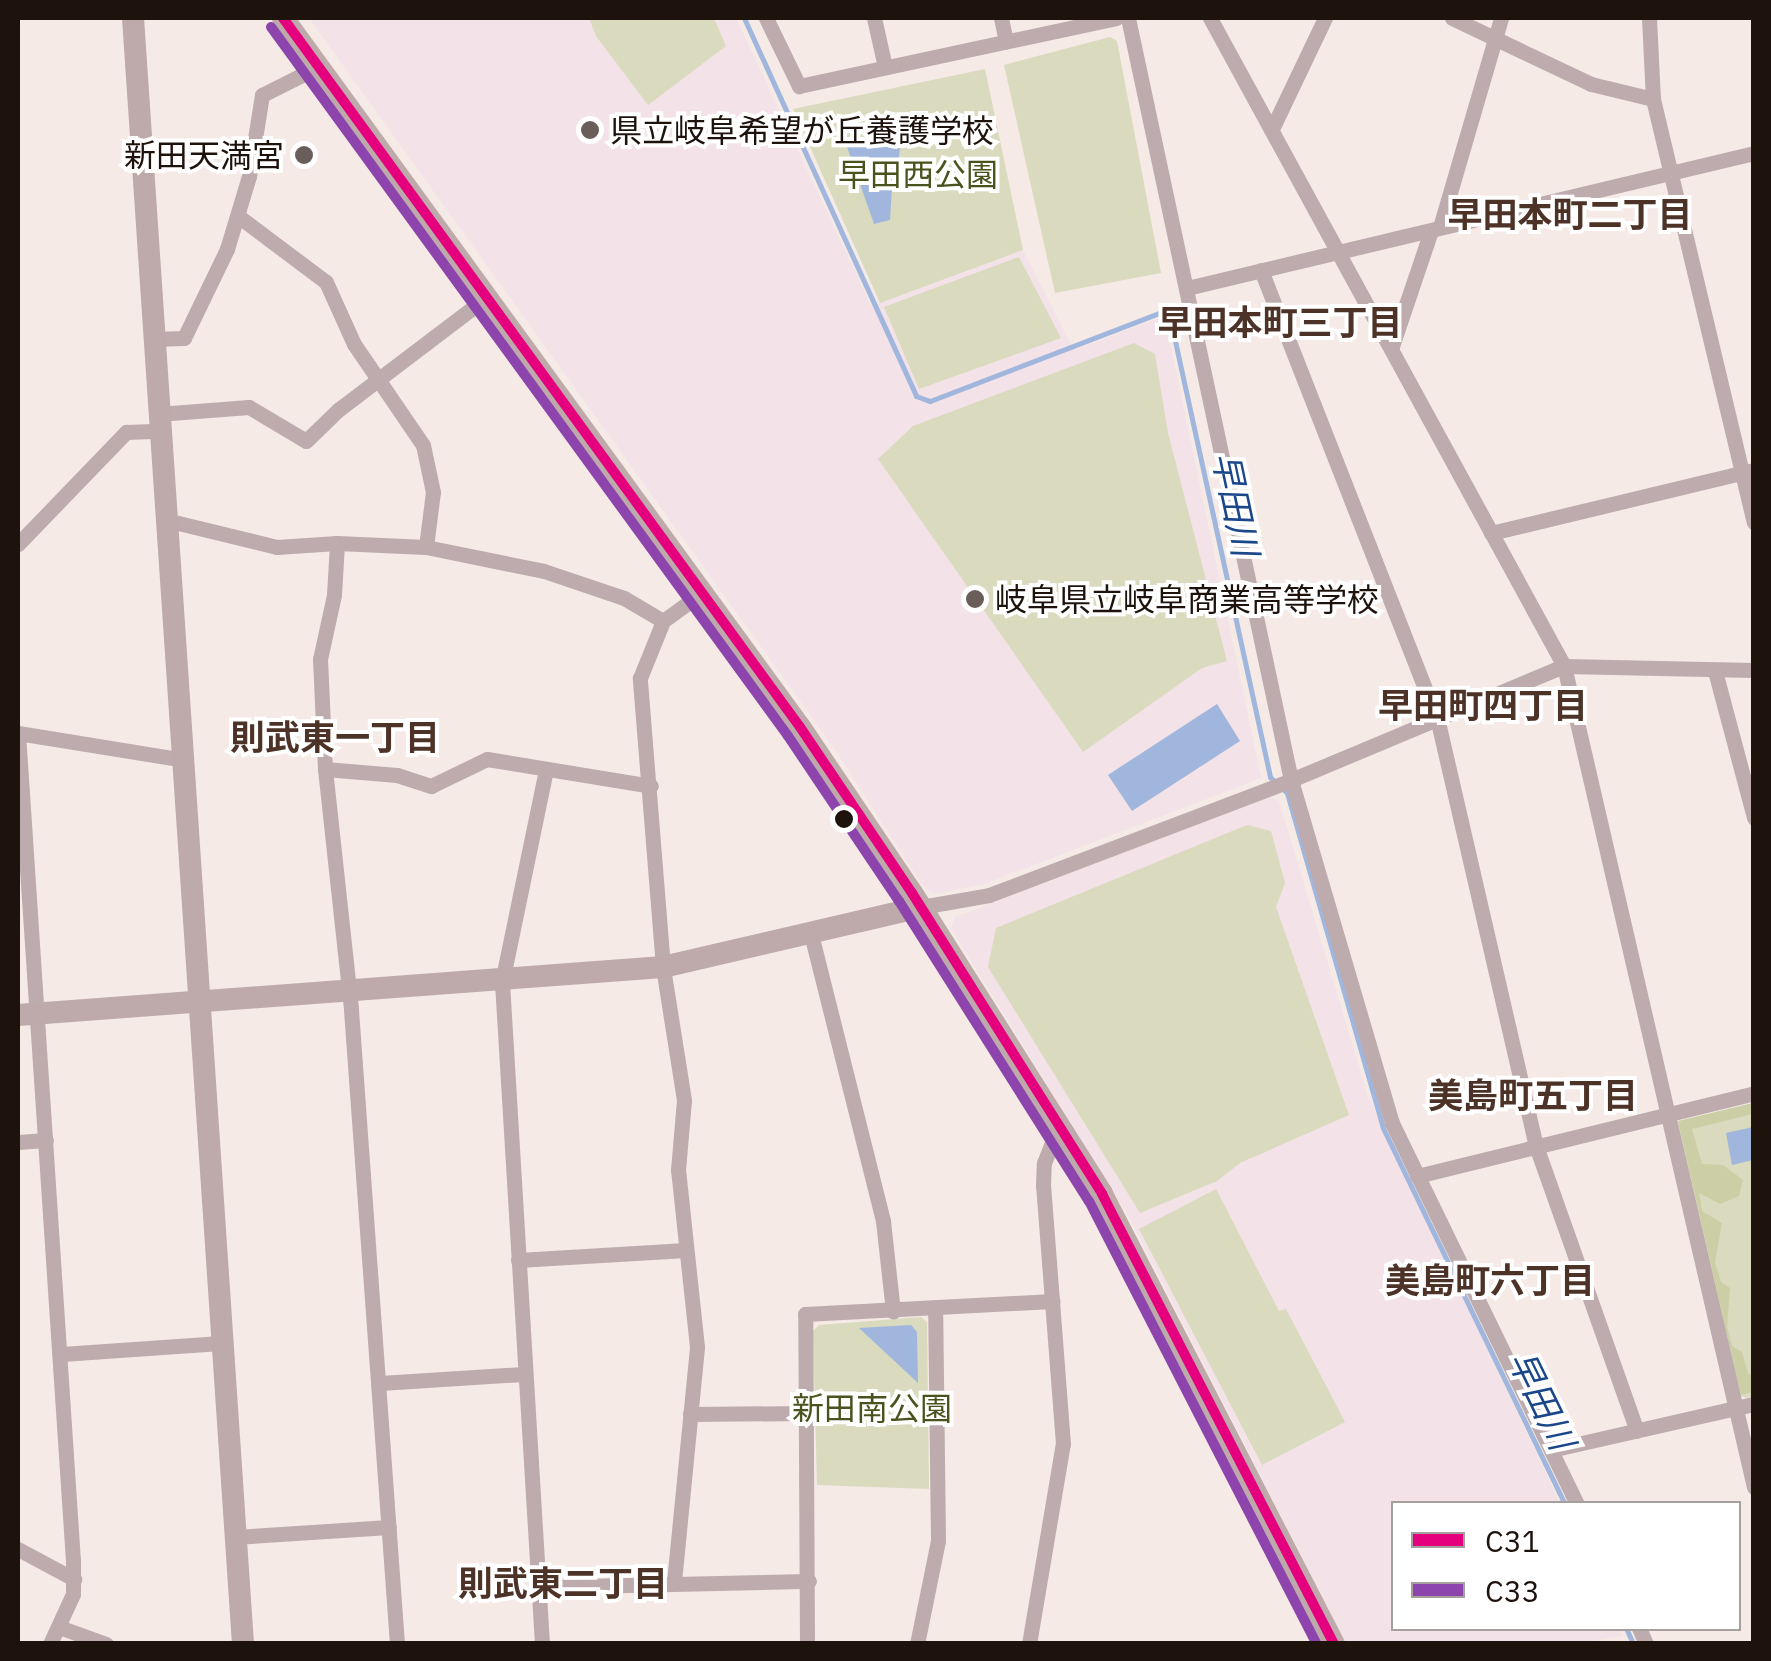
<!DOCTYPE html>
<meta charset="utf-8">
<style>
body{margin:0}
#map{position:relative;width:1771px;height:1661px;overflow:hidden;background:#f5eae5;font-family:"IBM Plex Sans","Noto Sans JP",sans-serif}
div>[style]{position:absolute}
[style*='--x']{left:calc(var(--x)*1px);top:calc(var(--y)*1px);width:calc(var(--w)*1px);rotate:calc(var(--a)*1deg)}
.education>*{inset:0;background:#f3e2e7}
.green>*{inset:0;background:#d9dabe}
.forest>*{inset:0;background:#cccea6}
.water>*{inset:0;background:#a0b6dd}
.stream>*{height:5px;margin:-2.5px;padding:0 2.5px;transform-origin:2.5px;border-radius:2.5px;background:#a0b6dd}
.street>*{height:15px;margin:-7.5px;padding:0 7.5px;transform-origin:7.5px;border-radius:7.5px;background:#beabae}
.secondary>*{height:22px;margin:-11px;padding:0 11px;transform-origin:11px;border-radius:11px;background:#bea9ab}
.bus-1>*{height:10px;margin:-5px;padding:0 5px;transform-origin:5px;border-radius:5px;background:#e5007d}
.bus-2>*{height:10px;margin:-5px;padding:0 5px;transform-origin:5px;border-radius:5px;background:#8e44ad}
.dots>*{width:28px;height:28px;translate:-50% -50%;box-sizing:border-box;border:5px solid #fff;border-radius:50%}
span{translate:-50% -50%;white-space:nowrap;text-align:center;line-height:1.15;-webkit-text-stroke:8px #fff;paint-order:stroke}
.poi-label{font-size:32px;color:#1e120d}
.left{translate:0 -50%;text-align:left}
.right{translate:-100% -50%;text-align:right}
.park-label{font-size:32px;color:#4a521e}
.neighbourhood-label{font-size:35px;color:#4d3327;font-weight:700}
.water-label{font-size:35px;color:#1a468a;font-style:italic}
.frame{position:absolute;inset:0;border:20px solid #1e120d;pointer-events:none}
.legend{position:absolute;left:1391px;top:1501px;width:350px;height:130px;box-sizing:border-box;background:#fff;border:2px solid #a5a09e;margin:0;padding:12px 18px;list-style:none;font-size:30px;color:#1e120d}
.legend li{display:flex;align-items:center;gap:20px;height:50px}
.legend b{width:50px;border:2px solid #a5a09e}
</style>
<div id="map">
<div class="education">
<div style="clip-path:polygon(309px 18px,736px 18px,871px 306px,1023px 250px,1074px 350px,1157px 319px,1166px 323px,1261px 778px,984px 884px,934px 894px,923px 886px,836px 751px)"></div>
<div style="clip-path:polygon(1270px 797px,1279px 801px,1368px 1096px,1560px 1503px,1394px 1504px,1394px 1628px,1619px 1628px,1622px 1636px,1576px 1644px,1346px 1643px,1130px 1219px,951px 928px,955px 917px)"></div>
</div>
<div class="green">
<div style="clip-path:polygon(589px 18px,714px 18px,726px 46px,648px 105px,596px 36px)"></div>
<div style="clip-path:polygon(1110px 37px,1117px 41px,1161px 273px,1055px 293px,1004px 65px)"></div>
<div style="clip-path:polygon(985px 69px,1023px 250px,880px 303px,793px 109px)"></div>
<div style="clip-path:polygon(1019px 257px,1061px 338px,919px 389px,884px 307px)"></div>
<div style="clip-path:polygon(1134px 343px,1155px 354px,1168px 433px,1227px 661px,1202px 668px,1083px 752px,878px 459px,913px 426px)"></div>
<div style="clip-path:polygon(1247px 825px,1271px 831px,1285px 883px,1276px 907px,1349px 1115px,1240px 1163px,1217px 1181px,1140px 1213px,988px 967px,996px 928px)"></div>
<div style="clip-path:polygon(1753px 1103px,1753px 1396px,1746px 1398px,1740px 1395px,1677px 1126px,1680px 1121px)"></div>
<div style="clip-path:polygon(1216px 1189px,1279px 1311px,1286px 1309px,1345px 1422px,1262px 1465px,1139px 1229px)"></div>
<div style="clip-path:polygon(921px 1317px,927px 1322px,929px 1489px,817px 1485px,813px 1331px,819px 1325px)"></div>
</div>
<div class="forest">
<div style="clip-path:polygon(1753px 1103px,1753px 1114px,1692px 1129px,1702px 1164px,1723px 1165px,1743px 1180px,1739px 1196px,1720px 1204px,1699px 1193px,1702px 1211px,1722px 1223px,1715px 1262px,1721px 1282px,1730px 1288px,1727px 1327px,1732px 1346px,1742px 1352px,1748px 1374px,1753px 1374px,1753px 1392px,1741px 1395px,1678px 1121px)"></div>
</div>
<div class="water">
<div style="clip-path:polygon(846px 144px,900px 148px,898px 164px,904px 178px,892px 188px,890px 220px,874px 224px)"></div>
<div style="clip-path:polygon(1217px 704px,1240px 741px,1132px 811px,1108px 775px)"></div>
<div style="clip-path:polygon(1753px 1127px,1753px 1160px,1732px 1165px,1726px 1133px)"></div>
<div style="clip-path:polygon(911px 1325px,917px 1332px,918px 1383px,859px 1328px)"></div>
</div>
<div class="stream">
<div style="--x:744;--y:18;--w:415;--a:65.5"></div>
<div style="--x:916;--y:396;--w:15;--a:20"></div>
<div style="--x:930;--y:401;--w:245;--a:-21"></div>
<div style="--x:1159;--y:313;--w:12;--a:24"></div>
<div style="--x:1170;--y:318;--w:470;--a:77.7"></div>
<div style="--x:1270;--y:777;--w:23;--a:43"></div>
<div style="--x:1287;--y:793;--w:348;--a:74"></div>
<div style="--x:1383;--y:1128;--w:418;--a:64.2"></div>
<div style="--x:1626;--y:1628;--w:17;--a:66"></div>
</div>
<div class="street">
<div style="--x:766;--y:18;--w:76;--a:64.1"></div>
<div style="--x:799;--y:86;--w:324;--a:-12.1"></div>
<div style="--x:874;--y:18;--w:50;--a:77.3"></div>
<div style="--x:1001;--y:18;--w:24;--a:78"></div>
<div style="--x:1128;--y:18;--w:779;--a:77.93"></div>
<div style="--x:1291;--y:780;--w:358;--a:73.6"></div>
<div style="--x:1392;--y:1123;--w:424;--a:64.1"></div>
<div style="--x:1210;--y:18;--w:738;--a:61.35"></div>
<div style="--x:1564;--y:666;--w:843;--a:76.97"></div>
<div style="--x:1452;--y:18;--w:154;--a:25.4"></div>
<div style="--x:1591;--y:84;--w:64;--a:13.6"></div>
<div style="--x:1649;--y:18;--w:81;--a:87.2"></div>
<div style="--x:1653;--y:99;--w:435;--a:76.6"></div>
<div style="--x:1272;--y:129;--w:123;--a:-64.5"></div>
<div style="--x:238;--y:216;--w:110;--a:36.9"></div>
<div style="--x:326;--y:282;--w:68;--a:65.7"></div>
<div style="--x:354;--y:344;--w:122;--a:55.7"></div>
<div style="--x:423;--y:445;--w:48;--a:78"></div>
<div style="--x:433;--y:492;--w:55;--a:97.3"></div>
<div style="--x:1440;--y:227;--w:218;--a:-73.7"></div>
<div style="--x:1261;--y:270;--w:485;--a:68.6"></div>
<div style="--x:1438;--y:722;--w:435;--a:77"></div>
<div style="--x:1536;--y:1146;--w:302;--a:70.5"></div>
<div style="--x:1187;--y:288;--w:583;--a:-13.39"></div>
<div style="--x:154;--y:339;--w:30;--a:-2"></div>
<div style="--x:184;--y:338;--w:99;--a:-64.2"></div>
<div style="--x:227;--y:249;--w:76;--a:-73.2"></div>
<div style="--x:249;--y:176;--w:82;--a:-80.9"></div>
<div style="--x:262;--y:95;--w:63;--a:-26.6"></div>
<div style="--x:1391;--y:349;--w:125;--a:-71.3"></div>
<div style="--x:158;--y:414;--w:91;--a:-4.4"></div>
<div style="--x:249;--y:407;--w:66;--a:30.8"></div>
<div style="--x:306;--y:441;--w:45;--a:-44.1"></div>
<div style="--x:338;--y:410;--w:187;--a:-37.2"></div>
<div style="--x:166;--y:520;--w:114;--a:13.7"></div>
<div style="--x:277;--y:547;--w:60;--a:-3.8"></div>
<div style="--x:337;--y:543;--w:89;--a:2.6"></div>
<div style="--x:426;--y:547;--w:120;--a:11.5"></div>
<div style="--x:544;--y:571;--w:84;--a:18.6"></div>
<div style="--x:624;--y:598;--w:45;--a:30.5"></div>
<div style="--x:1491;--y:533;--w:270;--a:-13.5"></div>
<div style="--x:337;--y:543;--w:52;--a:93.3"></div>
<div style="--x:334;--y:595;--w:66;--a:102.3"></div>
<div style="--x:320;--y:659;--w:110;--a:87.4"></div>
<div style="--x:325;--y:769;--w:242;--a:83.8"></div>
<div style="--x:351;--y:1010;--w:636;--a:85.85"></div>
<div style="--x:18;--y:544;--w:156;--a:-46"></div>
<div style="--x:126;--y:432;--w:33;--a:-2"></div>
<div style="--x:1715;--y:671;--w:152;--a:75.1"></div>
<div style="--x:18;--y:733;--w:829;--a:86.2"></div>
<div style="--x:73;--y:1560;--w:34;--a:90"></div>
<div style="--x:73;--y:1594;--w:55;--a:114.7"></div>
<div style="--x:18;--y:733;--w:168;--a:9.2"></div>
<div style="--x:325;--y:769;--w:72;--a:4.8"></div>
<div style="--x:397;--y:775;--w:36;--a:18"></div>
<div style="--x:431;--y:786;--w:62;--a:-25.7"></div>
<div style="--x:487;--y:759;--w:166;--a:9.3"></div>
<div style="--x:921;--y:907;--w:69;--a:-10"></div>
<div style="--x:989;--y:895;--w:323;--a:-20.8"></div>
<div style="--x:1291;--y:780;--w:296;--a:-22.7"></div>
<div style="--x:1564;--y:666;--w:190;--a:1.2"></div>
<div style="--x:811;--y:934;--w:296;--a:75.9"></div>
<div style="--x:883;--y:1221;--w:91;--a:83.7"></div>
<div style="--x:18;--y:1142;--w:28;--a:-4"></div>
<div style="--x:1417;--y:1176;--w:347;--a:-13.8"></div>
<div style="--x:518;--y:1260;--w:168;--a:-3.4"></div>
<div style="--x:62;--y:1354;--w:159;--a:-4"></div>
<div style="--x:380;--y:1383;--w:144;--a:-3.6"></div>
<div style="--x:690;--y:1414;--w:116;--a:-0.5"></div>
<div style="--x:1551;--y:1450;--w:208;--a:-12.8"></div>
<div style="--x:235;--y:1537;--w:154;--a:-3.7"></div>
<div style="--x:18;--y:1549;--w:64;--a:28.2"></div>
<div style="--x:674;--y:1582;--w:236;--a:-84.4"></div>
<div style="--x:697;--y:1347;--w:178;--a:-96.1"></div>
<div style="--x:678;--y:1170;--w:70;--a:-85.1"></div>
<div style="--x:684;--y:1100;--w:135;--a:-99"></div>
<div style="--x:663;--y:967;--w:290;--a:-94.6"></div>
<div style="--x:640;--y:678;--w:61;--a:-68"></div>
<div style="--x:663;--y:621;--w:49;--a:-35.9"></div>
<div style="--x:539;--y:1587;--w:270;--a:-1.3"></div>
<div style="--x:59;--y:1627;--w:50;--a:19.9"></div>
<div style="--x:1639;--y:1628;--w:17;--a:66"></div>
<div style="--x:542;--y:1644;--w:663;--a:-93.46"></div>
<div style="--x:502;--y:982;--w:217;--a:-78.3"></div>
<div style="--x:807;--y:1644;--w:330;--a:-90.3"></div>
<div style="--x:805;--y:1314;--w:248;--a:-3"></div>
<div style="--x:917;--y:1644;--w:105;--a:-78.5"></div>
<div style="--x:938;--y:1541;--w:233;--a:-90.7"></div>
<div style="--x:1029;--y:1644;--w:203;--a:-80.4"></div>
<div style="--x:1063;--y:1444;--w:259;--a:-94.4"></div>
<div style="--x:1043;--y:1186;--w:23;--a:-88"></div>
<div style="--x:1044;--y:1163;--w:41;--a:-68.5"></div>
</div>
<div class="secondary">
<div style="--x:133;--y:18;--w:1630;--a:86.13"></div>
<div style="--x:283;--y:18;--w:877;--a:53.9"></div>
<div style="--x:800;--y:727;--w:200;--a:56"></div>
<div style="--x:912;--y:893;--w:356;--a:57.7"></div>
<div style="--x:1102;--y:1194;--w:506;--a:62.73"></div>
<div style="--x:18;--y:1015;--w:647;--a:-4.26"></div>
<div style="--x:663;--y:967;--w:265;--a:-13.1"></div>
</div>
<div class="bus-1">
<div style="--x:283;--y:18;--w:877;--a:53.9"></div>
<div style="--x:800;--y:727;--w:200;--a:56"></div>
<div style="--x:912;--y:893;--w:356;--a:57.7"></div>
<div style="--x:1102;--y:1194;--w:506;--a:62.73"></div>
</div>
<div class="bus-2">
<div style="--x:271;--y:27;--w:877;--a:53.9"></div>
<div style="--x:788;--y:736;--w:199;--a:56.1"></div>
<div style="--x:899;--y:901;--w:355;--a:57.7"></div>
<div style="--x:1089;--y:1201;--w:498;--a:62.8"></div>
</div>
<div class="dots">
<div style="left:590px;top:130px;background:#695e59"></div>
<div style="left:304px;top:155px;background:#695e59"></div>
<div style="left:975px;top:599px;background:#695e59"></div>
<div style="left:844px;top:819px;background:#1e120d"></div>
</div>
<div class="poi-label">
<span class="left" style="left:610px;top:130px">県立岐阜希望が丘養護学校</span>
<span class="right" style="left:284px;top:155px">新田天満宮</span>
<span class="left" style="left:995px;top:599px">岐阜県立岐阜商業高等学校</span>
</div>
<div class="park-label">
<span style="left:918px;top:174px">早田西公園</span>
<span style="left:872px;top:1408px">新田南公園</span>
</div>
<div class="neighbourhood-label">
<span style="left:1570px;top:214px">早田本町二丁目</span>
<span style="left:1280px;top:322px">早田本町三丁目</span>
<span style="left:1483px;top:705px">早田町四丁目</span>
<span style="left:335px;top:737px">則武東一丁目</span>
<span style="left:1533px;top:1095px">美島町五丁目</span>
<span style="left:1490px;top:1280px">美島町六丁目</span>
<span style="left:563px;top:1583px">則武東二丁目</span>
</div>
<div class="water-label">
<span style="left:1236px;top:504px;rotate:78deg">早田川</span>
<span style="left:1542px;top:1400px;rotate:64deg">早田川</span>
</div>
<div class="frame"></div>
<ul class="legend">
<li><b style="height:12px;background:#e5007d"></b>C31</li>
<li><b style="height:12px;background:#8e44ad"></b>C33</li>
</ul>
</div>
